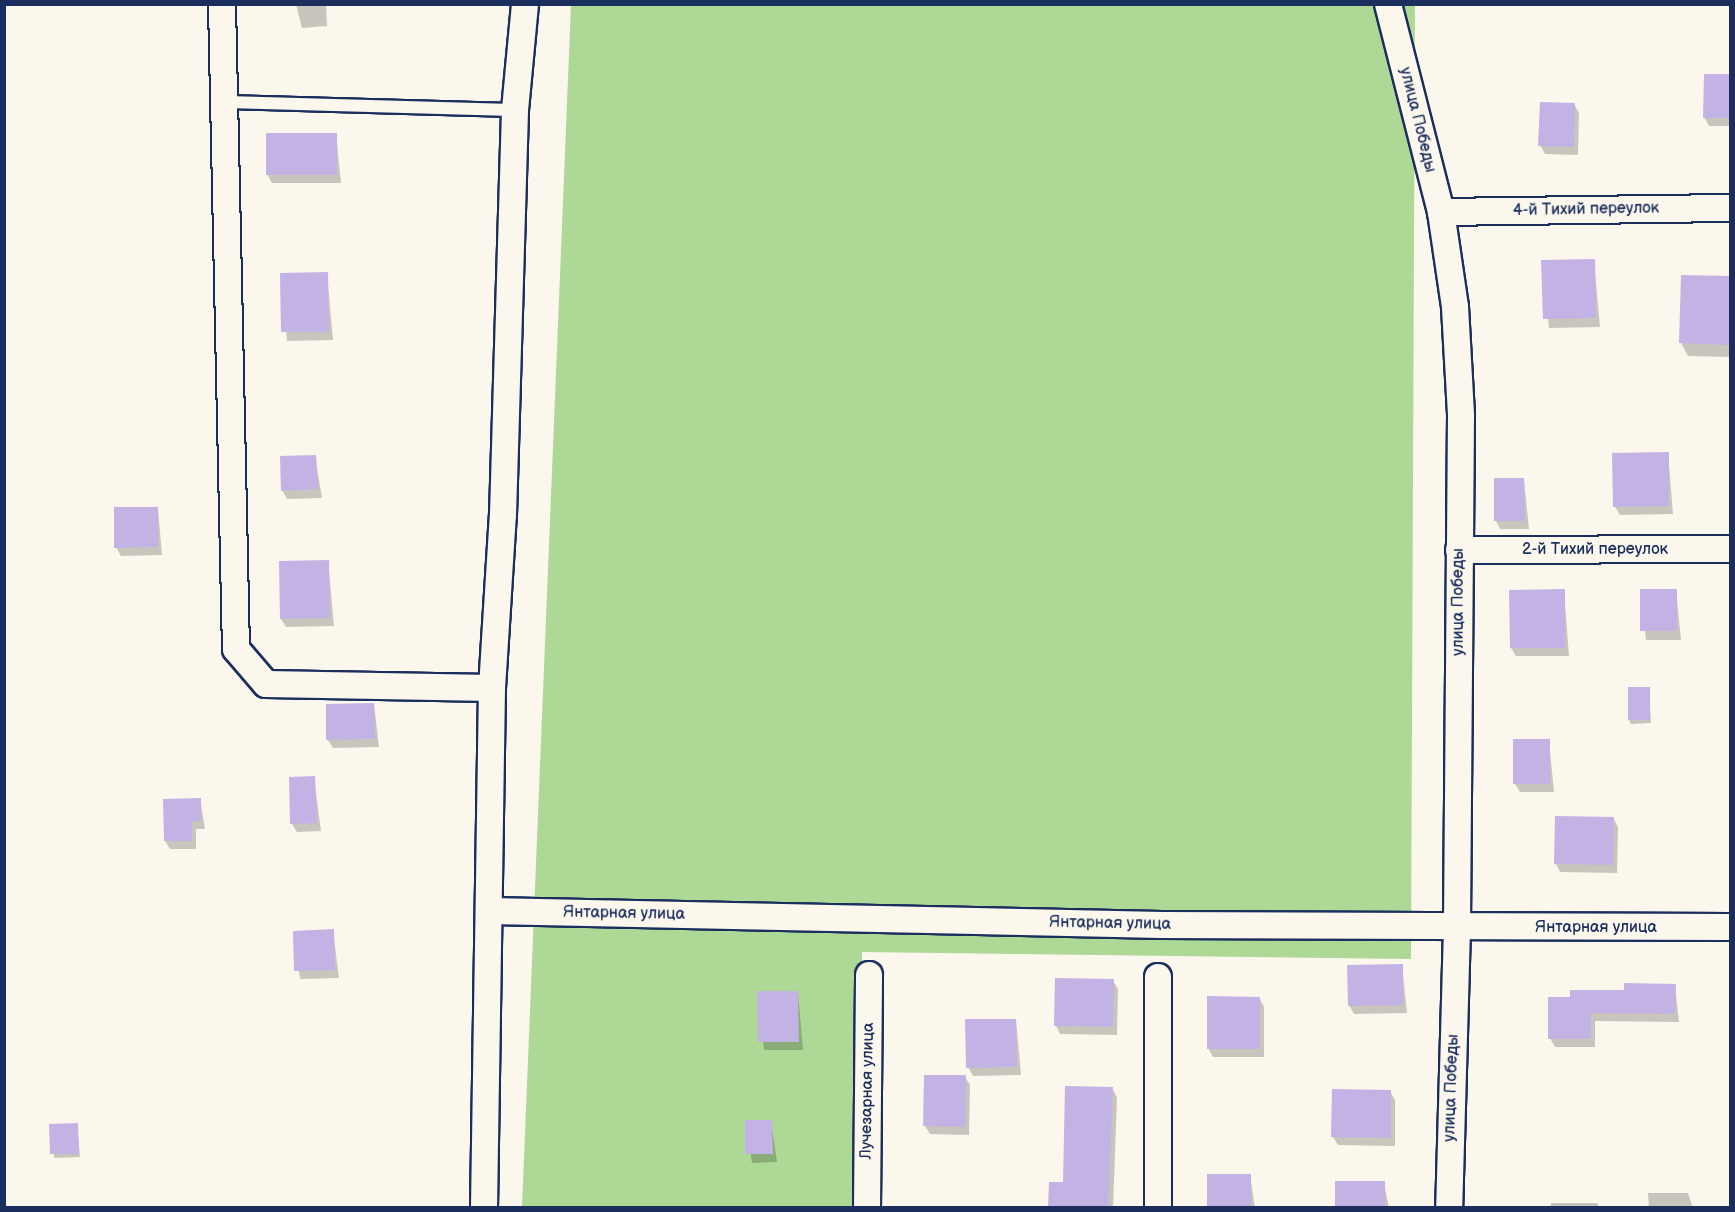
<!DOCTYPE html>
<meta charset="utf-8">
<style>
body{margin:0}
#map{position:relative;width:1735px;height:1212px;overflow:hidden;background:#fbf7ec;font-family:"Balsamiq Sans",sans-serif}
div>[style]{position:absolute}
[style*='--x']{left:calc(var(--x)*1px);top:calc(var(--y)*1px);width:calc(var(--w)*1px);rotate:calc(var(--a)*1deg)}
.green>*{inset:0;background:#add896}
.shadow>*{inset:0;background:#0003}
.building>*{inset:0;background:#c2b3e4}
.roads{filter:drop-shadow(2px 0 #1b2f5e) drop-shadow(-2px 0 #1b2f5e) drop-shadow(0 2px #1b2f5e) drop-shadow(0 -2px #1b2f5e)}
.service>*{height:12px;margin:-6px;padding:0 6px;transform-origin:6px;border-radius:6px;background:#fbf7ec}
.minor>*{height:26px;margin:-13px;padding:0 13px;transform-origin:13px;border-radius:13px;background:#fbf7ec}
span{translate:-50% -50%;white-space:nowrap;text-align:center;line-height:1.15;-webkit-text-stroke:5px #fbf7ec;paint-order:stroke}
.street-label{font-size:16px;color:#1b2f5e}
.frame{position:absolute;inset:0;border:6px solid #1b2f5e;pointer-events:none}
</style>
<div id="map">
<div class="green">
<div style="clip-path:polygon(571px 5px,1415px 5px,1411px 959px,862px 952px,860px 1207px,522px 1207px)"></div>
</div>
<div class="shadow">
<div style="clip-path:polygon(296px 4px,326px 4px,327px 26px,302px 28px)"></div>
<div style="clip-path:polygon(1730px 76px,1730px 126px,1709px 126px,1704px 117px)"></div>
<div style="clip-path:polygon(1574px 104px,1579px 113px,1578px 155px,1545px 154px,1540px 145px)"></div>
<div style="clip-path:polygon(336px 134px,341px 183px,272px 183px,267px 174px)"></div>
<div style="clip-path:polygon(1594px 261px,1600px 327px,1549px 328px,1543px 262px)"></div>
<div style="clip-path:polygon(281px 274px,327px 274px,333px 340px,287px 341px)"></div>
<div style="clip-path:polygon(1730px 278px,1730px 357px,1688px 356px,1681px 343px)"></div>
<div style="clip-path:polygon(1668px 453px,1673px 514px,1620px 515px,1615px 507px)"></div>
<div style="clip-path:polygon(315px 456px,322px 498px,287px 499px,282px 490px)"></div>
<div style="clip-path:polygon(1524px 480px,1529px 529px,1500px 529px,1496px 521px)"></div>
<div style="clip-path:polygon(158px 509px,162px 555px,121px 556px,116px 547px)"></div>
<div style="clip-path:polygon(328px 561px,334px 626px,286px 627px,281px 619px)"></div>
<div style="clip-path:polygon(1564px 590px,1569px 656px,1516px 656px,1511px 648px)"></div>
<div style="clip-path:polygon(1641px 590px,1676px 590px,1681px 640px,1646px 640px)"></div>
<div style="clip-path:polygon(1649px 688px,1651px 723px,1631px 724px,1629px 720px)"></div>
<div style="clip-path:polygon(374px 704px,379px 747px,333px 748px,328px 740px)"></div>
<div style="clip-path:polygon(1549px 741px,1554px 792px,1520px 792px,1515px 784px)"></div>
<div style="clip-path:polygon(314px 778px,321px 831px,297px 832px,292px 824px)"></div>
<div style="clip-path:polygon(200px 799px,205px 829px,196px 829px,196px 849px,170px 849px,165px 841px)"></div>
<div style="clip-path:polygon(1613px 818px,1618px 827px,1617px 873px,1560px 872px,1556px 864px)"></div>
<div style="clip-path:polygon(333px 931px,339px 978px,300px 979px,294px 933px)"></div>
<div style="clip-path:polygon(1402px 965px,1407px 1013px,1354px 1014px,1349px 1005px)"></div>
<div style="clip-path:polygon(1113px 981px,1118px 989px,1117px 1035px,1060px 1034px,1056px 1026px)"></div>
<div style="clip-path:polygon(1675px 985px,1679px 1022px,1595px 1021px,1595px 1047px,1555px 1047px,1550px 1038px,1572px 999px)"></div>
<div style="clip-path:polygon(798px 992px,803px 1050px,764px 1050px,758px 993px)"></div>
<div style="clip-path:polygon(1260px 999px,1264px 1007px,1264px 1057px,1213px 1057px,1208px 1048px)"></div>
<div style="clip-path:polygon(1016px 1020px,1021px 1075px,973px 1076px,968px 1067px)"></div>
<div style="clip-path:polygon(965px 1077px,970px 1085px,969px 1135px,930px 1134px,925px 1126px)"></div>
<div style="clip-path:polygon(1112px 1088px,1117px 1097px,1113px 1208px,1050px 1208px)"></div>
<div style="clip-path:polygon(1390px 1091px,1395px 1100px,1395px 1146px,1338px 1145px,1333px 1137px)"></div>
<div style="clip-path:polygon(771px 1121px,777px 1162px,752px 1163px,746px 1122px)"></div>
<div style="clip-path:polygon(77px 1124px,80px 1157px,54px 1158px,51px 1125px)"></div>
<div style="clip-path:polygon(1250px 1175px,1255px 1208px,1209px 1208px)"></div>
<div style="clip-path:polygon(1384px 1183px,1389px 1208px,1337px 1208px)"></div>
<div style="clip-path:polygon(1648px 1193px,1688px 1193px,1693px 1208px,1649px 1208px)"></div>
<div style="clip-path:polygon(1551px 1203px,1597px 1203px,1600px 1208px,1551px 1208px)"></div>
</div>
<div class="building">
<div style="clip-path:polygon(1704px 74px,1731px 74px,1731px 118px,1703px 118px)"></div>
<div style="clip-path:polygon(1540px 102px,1575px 103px,1574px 147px,1538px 146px)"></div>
<div style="clip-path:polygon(266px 133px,337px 133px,337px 175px,266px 175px)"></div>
<div style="clip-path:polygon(1595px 259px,1596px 318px,1543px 319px,1541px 260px)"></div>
<div style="clip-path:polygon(328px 272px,329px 332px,281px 332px,280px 273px)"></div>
<div style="clip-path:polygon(1681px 275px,1731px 276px,1731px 345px,1679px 343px)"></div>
<div style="clip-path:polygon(1669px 452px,1669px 506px,1613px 507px,1612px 453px)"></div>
<div style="clip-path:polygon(316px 455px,318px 489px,281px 491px,280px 456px)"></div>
<div style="clip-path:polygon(1494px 478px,1524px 478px,1525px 521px,1494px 521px)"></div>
<div style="clip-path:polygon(114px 507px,158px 507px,158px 547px,114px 548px)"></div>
<div style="clip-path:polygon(329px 560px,330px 618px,280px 619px,279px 561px)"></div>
<div style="clip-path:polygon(1565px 589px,1565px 648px,1510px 648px,1509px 590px)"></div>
<div style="clip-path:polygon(1640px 589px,1677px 589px,1677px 631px,1640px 631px)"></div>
<div style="clip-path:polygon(1628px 687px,1650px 687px,1650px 720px,1628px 720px)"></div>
<div style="clip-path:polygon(374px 703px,375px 739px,326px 740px,326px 704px)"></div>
<div style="clip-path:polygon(1513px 739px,1550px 739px,1550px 784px,1513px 784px)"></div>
<div style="clip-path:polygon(315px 776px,317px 823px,290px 824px,289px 777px)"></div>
<div style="clip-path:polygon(201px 798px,201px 821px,192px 821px,192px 841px,164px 841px,163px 799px)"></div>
<div style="clip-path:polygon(1555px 816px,1614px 817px,1613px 865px,1554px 864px)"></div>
<div style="clip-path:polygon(334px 929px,335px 970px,294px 971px,293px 931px)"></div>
<div style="clip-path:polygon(1403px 964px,1403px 1005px,1348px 1006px,1347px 965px)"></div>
<div style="clip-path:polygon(1055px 978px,1114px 979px,1113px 1027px,1054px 1026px)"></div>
<div style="clip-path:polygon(1624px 983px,1676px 984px,1675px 1014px,1591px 1013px,1591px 1039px,1548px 1039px,1548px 997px,1570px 997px,1570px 990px,1624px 990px)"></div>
<div style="clip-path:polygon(757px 991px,798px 991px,799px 1042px,758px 1042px)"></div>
<div style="clip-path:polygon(1207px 996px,1260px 997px,1260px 1049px,1207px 1049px)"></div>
<div style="clip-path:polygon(965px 1019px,1016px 1019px,1017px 1067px,966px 1068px)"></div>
<div style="clip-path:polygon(924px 1075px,966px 1075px,965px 1127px,923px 1126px)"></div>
<div style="clip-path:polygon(1065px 1086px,1113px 1087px,1108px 1208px,1048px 1208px,1049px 1182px,1063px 1182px)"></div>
<div style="clip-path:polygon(1332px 1089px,1391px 1090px,1391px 1138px,1331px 1137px)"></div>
<div style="clip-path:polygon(745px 1120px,772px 1120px,773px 1154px,745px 1154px)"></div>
<div style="clip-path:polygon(78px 1123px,79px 1154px,50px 1154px,49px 1124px)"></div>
<div style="clip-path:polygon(1207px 1174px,1251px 1174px,1251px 1208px,1207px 1208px)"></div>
<div style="clip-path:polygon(1335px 1181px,1385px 1181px,1385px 1208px,1335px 1208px)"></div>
</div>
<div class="roads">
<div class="service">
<div style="--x:224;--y:102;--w:291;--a:1.6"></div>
</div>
<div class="minor">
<div style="--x:222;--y:4;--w:645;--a:88.76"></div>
<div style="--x:236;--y:649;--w:46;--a:49.4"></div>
<div style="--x:266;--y:684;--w:226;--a:1"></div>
<div style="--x:1388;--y:4;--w:215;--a:75.7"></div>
<div style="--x:1441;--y:212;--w:96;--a:81.6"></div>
<div style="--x:1455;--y:307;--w:109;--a:86.8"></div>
<div style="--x:1461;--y:416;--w:512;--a:90.45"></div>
<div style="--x:1457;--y:928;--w:280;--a:91.6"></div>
<div style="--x:1441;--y:212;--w:289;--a:-0.8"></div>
<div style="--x:1459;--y:550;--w:271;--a:-0.2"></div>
<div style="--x:490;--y:911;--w:672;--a:1.19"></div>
<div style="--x:1162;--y:925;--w:568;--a:0.2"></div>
<div style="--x:1158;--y:977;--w:231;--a:90"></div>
<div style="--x:484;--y:1208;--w:520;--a:-89.12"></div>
<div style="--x:492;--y:688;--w:173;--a:-86.4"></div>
<div style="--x:503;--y:515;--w:405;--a:-88.3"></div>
<div style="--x:515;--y:110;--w:106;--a:-84.6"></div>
<div style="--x:867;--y:1208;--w:233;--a:-89.5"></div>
</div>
</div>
<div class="street-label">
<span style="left:1417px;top:120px;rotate:76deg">улица Победы</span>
<span style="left:1586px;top:210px;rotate:-1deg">4-й Тихий переулок</span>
<span style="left:1595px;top:550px">2-й Тихий переулок</span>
<span style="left:1459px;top:602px;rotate:-90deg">улица Победы</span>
<span style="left:624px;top:914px;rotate:1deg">Янтарная улица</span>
<span style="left:1110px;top:924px;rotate:1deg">Янтарная улица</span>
<span style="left:1596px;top:928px">Янтарная улица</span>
<span style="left:1452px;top:1088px;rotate:-88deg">улица Победы</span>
<span style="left:868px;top:1091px;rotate:-89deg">Лучезарная улица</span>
</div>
<div class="frame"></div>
</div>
